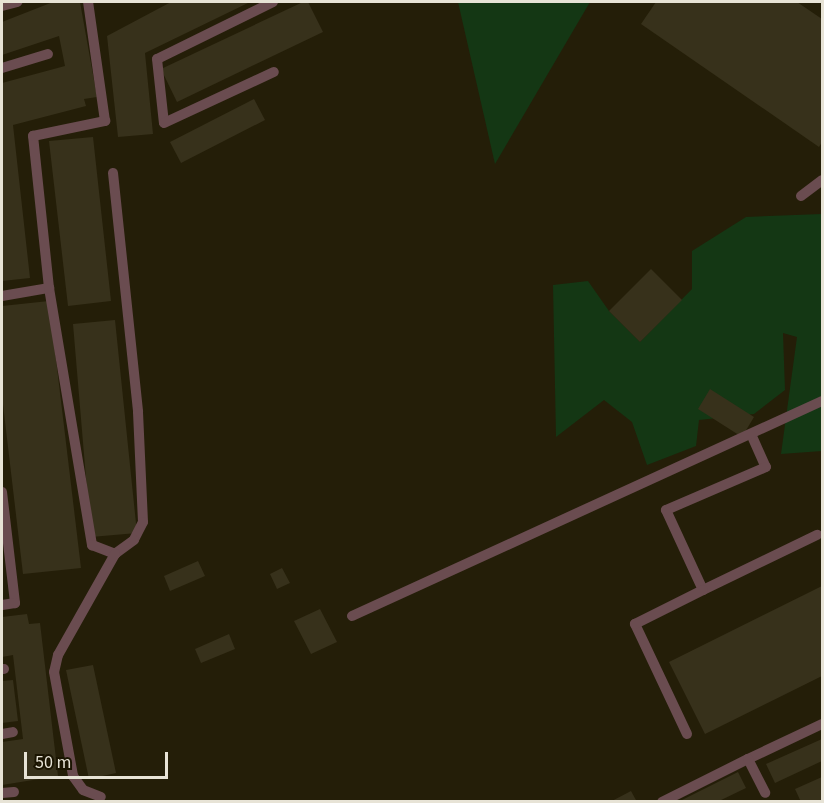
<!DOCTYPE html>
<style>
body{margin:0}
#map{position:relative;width:824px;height:803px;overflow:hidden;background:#241e08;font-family:"Source Sans 3",sans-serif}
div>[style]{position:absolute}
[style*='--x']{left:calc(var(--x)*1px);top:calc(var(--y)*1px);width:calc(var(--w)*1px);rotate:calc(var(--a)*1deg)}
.green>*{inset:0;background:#143714}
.building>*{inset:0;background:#37311b}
.lane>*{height:10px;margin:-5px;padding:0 5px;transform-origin:5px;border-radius:5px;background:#6a4c50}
span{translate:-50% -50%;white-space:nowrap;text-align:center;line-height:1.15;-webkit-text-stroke:6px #1a1401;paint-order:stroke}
.frame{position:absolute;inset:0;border:3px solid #e7e3d6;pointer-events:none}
.scale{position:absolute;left:24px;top:752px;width:144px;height:27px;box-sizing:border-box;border:3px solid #e7e3d6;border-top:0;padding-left:8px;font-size:18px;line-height:21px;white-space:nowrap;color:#e7e3d6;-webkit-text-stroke:4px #1a1401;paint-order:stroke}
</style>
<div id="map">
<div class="green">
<div style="clip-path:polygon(458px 2px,590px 2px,495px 164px)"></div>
<div style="clip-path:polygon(822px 214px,822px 451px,781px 454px,797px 337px,783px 333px,785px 390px,754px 414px,699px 420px,696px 446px,647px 465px,632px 422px,604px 400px,556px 437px,553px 285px,588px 281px,609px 311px,640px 342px,692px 289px,692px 251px,746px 217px)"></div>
</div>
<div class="building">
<div style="clip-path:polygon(53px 2px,80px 2px,97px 97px,84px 99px,86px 106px,13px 125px,30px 278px,2px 281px,2px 83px,65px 66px,59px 36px,2px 55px,2px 22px)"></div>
<div style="clip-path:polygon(171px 2px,250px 2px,145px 53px,153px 134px,118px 137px,107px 36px)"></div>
<div style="clip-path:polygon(303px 2px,308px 2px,323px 32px,177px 102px,161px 69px)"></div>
<div style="clip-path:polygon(656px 2px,797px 2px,822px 19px,822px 142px,819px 147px,641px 24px)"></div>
<div style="clip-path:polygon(254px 99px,265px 120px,181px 163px,170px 142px)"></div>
<div style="clip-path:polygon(93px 137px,111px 301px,68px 306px,49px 141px)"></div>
<div style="clip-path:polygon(651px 269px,682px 300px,640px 342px,609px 311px)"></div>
<div style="clip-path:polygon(49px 301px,81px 568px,23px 574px,2px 396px,2px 306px)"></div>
<div style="clip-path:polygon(115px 320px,137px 533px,91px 537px,73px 324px)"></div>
<div style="clip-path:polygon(710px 389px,754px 417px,742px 437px,698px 409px)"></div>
<div style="clip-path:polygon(198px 561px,205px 576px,170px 591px,164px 576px)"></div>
<div style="clip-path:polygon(282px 568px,290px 583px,277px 589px,270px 574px)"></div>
<div style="clip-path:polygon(822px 586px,822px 676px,705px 734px,669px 662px)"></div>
<div style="clip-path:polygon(320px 609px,337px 642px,311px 654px,294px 621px)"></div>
<div style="clip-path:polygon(27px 614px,29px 624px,40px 623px,58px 776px,2px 785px,2px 742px,23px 739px,13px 655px,2px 657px,2px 617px)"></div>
<div style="clip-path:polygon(229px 634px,235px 649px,201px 663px,195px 649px)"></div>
<div style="clip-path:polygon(93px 665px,116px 773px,89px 779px,66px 670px)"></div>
<div style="clip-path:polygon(13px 680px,18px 721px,2px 723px,2px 681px)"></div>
<div style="clip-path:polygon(822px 739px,822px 761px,775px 783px,766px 764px)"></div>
<div style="clip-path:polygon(738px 772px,746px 788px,717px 802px,678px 802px)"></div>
<div style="clip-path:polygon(822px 777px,822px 802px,801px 802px,795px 789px)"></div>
<div style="clip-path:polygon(631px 791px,637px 802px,610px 802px)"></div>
</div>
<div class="lane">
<div style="--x:273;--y:2;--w:129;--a:153.8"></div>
<div style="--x:157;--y:59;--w:64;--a:83.8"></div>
<div style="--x:164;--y:123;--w:121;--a:-24.9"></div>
<div style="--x:2;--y:6;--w:16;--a:-15"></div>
<div style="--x:2;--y:68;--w:48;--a:-16.9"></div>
<div style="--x:113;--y:173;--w:240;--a:84"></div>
<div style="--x:138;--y:412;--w:110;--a:87.4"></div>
<div style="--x:143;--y:522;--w:20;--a:117"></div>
<div style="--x:134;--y:540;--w:24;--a:144"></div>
<div style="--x:801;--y:196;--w:26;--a:-37"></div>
<div style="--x:49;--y:288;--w:261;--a:80.5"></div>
<div style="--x:92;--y:545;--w:25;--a:21"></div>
<div style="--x:115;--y:554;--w:116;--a:119.4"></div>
<div style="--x:58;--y:655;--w:17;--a:103"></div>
<div style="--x:54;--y:672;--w:106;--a:79.6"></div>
<div style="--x:73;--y:776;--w:17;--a:54"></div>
<div style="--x:83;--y:790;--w:19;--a:21"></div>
<div style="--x:2;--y:296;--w:48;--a:-9.7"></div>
<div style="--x:49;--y:288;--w:153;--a:-96"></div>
<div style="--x:33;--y:136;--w:74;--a:-11.8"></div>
<div style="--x:105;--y:121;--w:120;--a:-98.1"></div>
<div style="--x:751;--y:434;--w:36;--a:66"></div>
<div style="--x:766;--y:467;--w:109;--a:156.7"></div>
<div style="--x:666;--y:510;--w:88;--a:65.2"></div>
<div style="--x:703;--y:590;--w:127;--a:-25.8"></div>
<div style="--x:2;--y:492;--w:112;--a:83.3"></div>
<div style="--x:15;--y:603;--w:13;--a:171"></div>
<div style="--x:352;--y:616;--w:517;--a:-24.58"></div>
<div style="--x:2;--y:669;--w:2;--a:0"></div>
<div style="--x:2;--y:734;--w:11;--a:-10"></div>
<div style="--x:687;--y:734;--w:122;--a:-115.3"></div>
<div style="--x:635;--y:624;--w:76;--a:-26.6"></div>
<div style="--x:748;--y:759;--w:82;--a:-25.3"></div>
<div style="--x:2;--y:793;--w:12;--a:-5"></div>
<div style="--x:662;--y:802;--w:96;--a:-26.6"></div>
<div style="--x:748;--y:759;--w:38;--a:63"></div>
</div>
<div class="frame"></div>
<div class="scale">50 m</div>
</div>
